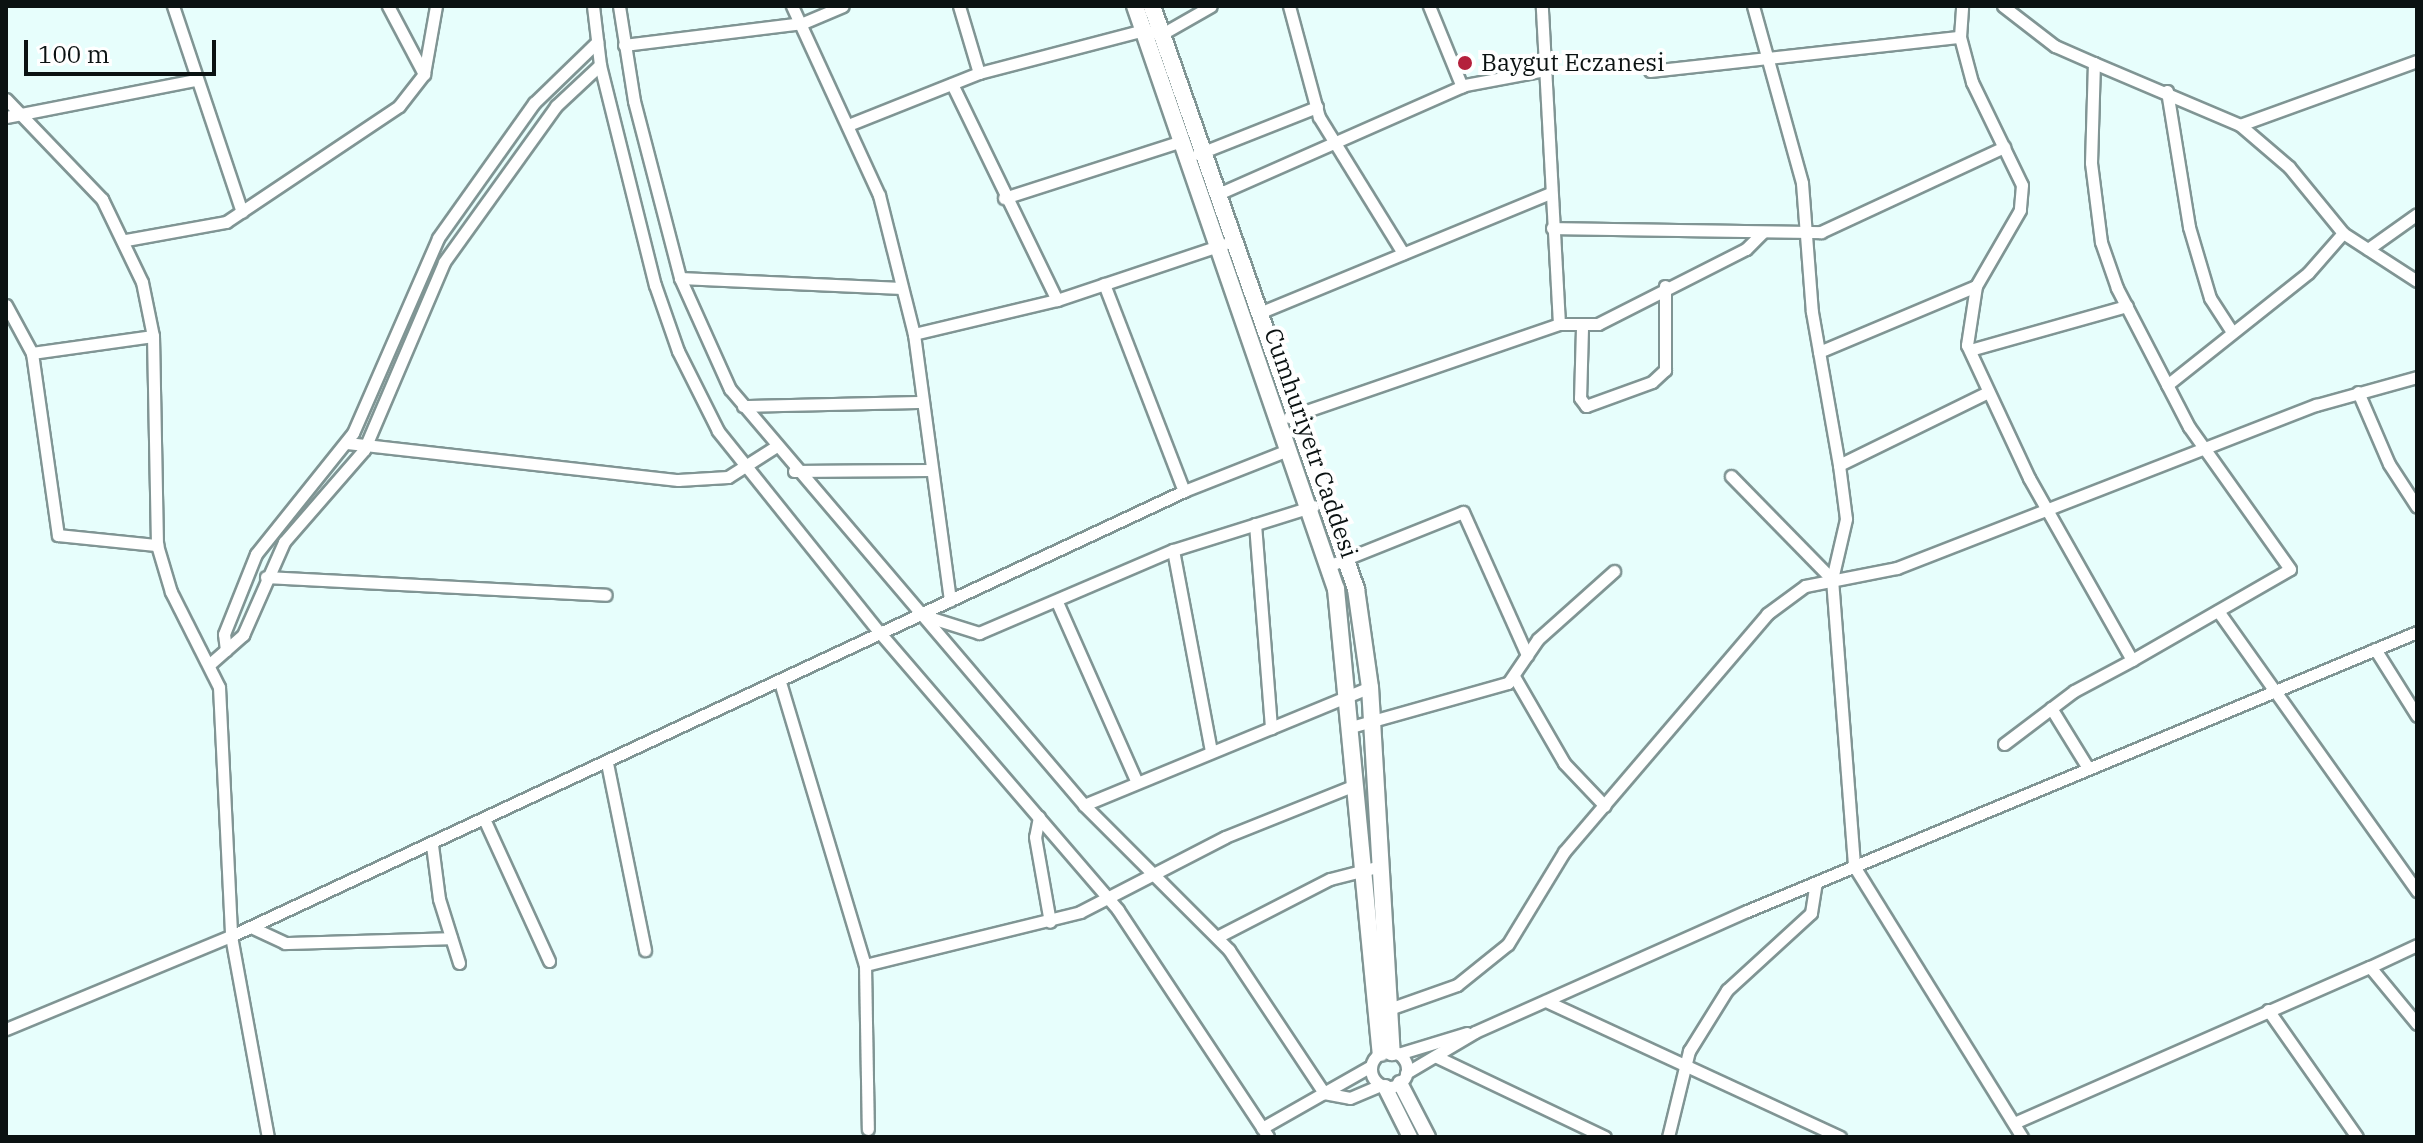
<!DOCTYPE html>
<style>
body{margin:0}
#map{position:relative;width:2423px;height:1143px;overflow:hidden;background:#e7fefc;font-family:"IBM Plex Serif",serif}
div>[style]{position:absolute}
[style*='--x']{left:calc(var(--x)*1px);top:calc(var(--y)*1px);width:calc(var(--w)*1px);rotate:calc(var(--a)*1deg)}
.roads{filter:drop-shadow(2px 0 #809594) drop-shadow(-2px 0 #809594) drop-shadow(0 2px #809594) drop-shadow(0 -2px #809594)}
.minor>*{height:11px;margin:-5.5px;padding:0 5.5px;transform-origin:5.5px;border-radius:5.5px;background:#fff}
.minor>.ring{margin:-5.5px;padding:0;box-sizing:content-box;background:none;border:11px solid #fff;border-radius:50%}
.tertiary>*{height:14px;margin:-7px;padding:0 7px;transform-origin:7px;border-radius:7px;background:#fff}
.secondary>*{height:16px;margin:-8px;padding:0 8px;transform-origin:8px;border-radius:8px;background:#fff}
.dots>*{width:22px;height:22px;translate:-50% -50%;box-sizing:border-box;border:4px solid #fff;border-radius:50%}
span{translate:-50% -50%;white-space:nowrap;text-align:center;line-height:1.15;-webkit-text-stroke:8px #fff;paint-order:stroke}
.poi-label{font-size:24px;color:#0b1212}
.left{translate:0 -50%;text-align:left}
.street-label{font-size:24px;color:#0b1212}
.frame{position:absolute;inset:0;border:8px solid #0b1212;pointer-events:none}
.scale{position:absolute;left:24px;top:40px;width:192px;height:36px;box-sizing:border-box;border:4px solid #0b1212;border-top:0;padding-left:10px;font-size:24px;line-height:28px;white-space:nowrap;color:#0b1212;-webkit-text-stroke:6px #fff;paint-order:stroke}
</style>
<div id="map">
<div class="roads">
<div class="minor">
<div style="--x:173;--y:6;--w:217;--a:71.5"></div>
<div style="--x:388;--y:6;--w:77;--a:62.1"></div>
<div style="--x:593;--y:6;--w:59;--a:83.2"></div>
<div style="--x:600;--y:65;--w:227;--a:76"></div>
<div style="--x:655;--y:285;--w:70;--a:70.8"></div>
<div style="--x:678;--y:351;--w:89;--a:63.4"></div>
<div style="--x:718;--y:431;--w:259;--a:51.3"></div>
<div style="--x:880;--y:633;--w:365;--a:49.3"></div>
<div style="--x:1118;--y:910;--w:272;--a:56.5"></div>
<div style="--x:619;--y:6;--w:96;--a:81"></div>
<div style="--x:634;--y:101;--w:183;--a:75.4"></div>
<div style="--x:680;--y:278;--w:122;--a:65.8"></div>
<div style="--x:730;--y:389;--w:546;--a:49.6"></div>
<div style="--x:1084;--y:805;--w:205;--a:45"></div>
<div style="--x:1229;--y:950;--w:172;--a:56.4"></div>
<div style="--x:1324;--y:1093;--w:26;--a:11"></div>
<div style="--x:1350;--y:1098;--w:33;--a:-23"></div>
<div style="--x:792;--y:6;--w:208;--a:65.3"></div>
<div style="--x:879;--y:195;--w:143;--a:75.9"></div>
<div style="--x:914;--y:334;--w:269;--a:82.3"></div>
<div style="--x:959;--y:6;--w:70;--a:73.4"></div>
<div style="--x:1289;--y:6;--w:115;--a:74.9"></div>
<div style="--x:1319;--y:117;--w:160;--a:58.3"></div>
<div style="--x:1429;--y:6;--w:87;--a:67.8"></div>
<div style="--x:1753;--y:6;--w:184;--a:74.5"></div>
<div style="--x:1802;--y:183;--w:129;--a:85.6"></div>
<div style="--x:1812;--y:312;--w:155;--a:80"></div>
<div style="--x:1839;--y:465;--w:166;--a:-26.1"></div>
<div style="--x:2003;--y:6;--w:66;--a:37.6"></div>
<div style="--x:2055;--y:46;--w:43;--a:23.6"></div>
<div style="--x:1960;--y:37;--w:47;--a:75.1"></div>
<div style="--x:1972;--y:82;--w:114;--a:64.1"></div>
<div style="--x:2022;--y:185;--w:25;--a:95"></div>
<div style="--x:2020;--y:210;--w:88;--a:120.1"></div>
<div style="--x:1976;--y:286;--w:60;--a:98.7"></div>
<div style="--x:1967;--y:345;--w:147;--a:65"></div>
<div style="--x:2029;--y:478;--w:209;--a:60.5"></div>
<div style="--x:2132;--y:660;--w:182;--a:-29.9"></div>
<div style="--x:2290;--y:569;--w:174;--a:-125.4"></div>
<div style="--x:2189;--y:427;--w:157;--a:-117.4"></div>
<div style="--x:2117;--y:288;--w:49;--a:-109.2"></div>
<div style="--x:2101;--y:242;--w:80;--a:-97.2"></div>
<div style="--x:2091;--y:163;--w:100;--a:-88.3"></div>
<div style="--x:2094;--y:63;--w:159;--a:23"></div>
<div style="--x:2240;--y:125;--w:65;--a:40.6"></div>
<div style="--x:2289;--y:167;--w:85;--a:50.7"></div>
<div style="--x:2343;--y:233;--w:53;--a:131.2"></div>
<div style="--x:2308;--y:273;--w:180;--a:141.5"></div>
<div style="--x:624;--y:45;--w:180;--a:-7"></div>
<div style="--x:803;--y:23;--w:43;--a:-23"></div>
<div style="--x:1650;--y:71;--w:312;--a:-6.3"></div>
<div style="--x:1960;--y:37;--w:31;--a:-86"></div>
<div style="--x:952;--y:84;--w:240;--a:64.1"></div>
<div style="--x:2167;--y:91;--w:138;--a:80.8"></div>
<div style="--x:2189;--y:227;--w:74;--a:73.5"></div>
<div style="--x:2210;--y:298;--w:40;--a:57.1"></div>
<div style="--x:6;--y:99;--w:139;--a:46.2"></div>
<div style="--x:102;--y:199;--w:92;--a:64.3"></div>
<div style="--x:142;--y:282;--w:55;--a:78.5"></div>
<div style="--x:153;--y:336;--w:209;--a:88.9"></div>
<div style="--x:157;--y:545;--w:49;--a:73.4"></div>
<div style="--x:171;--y:592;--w:106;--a:63.2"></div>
<div style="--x:219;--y:687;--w:249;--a:87.2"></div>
<div style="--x:231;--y:936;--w:204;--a:79.6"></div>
<div style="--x:6;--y:117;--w:192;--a:-11.1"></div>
<div style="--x:848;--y:125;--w:141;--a:-21.7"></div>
<div style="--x:979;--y:73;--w:171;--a:-14.6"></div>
<div style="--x:1144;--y:30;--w:18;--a:13"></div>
<div style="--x:1162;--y:34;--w:56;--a:-29.7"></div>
<div style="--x:2240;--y:125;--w:188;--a:-19.9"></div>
<div style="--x:1198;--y:154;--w:128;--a:-21.6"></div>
<div style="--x:1218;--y:194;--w:270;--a:-23.8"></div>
<div style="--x:1465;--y:85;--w:81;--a:-10.6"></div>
<div style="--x:1004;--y:198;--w:187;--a:-17.8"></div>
<div style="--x:1552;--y:228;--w:269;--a:0.9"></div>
<div style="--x:1821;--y:232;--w:202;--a:-24.9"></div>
<div style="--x:2343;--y:233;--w:88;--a:33"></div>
<div style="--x:126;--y:240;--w:102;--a:-10.2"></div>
<div style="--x:226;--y:222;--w:208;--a:-33.8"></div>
<div style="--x:399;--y:106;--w:41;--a:-52"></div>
<div style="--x:424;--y:74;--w:69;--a:-80"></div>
<div style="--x:2368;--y:249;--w:60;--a:-35.5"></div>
<div style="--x:680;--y:278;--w:222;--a:2.6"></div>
<div style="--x:1104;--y:284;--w:222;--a:68.9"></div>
<div style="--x:6;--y:305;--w:55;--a:61.6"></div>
<div style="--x:32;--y:353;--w:184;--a:81.9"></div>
<div style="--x:58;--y:535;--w:100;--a:5.8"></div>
<div style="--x:1259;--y:313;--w:315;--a:-22.4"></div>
<div style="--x:1559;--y:324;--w:39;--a:0"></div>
<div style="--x:1598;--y:324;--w:166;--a:-26.9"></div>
<div style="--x:1746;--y:249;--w:24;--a:-45"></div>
<div style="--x:1582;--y:328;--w:70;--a:91.6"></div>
<div style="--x:1580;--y:398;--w:10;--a:53"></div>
<div style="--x:1586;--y:406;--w:70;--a:-20"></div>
<div style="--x:1652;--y:382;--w:18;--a:-43"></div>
<div style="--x:1665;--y:370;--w:84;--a:-90"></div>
<div style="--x:914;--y:334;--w:147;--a:-13.4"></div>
<div style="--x:1057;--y:300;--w:176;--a:-18.5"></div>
<div style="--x:1970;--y:350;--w:163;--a:-15.7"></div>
<div style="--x:1819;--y:352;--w:170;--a:-22.8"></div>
<div style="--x:32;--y:353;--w:122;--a:-8"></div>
<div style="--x:2358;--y:392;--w:78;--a:66.7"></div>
<div style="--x:2389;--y:464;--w:51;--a:56.9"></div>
<div style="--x:743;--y:406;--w:180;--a:-1.3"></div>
<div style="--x:1289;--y:417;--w:286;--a:-19"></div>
<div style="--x:1559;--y:324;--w:318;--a:-93.1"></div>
<div style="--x:347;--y:443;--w:333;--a:6.4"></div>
<div style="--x:678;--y:480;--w:50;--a:-3.4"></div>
<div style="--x:728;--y:477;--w:56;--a:-32.6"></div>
<div style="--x:1839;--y:465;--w:54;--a:82.6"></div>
<div style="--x:1846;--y:519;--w:62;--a:103.1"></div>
<div style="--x:1832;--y:579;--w:288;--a:85.6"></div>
<div style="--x:1854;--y:866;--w:319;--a:58.2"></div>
<div style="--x:794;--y:471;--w:138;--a:-0.4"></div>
<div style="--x:1731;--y:476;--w:144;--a:45.6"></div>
<div style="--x:1255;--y:524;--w:205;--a:85.5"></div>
<div style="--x:1173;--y:550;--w:205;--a:79.3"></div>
<div style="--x:1328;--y:566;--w:145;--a:-21.8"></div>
<div style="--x:1463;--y:512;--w:157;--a:65.9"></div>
<div style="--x:266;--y:577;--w:340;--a:3"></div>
<div style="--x:1057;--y:602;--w:193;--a:66.1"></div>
<div style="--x:2218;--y:611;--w:344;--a:54.6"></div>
<div style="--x:922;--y:615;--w:60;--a:17.5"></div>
<div style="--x:979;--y:633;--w:211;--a:-23.2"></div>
<div style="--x:1173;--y:550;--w:147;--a:-17.4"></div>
<div style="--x:2375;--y:649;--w:79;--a:57.9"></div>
<div style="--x:226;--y:650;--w:16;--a:-97"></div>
<div style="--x:224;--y:634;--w:86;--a:-68.2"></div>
<div style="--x:256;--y:554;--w:155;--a:-51.3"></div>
<div style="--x:353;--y:433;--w:213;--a:-66.4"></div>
<div style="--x:438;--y:238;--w:166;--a:-54.6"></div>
<div style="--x:534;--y:103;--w:88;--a:-44.1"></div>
<div style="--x:211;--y:663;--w:43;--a:-41.2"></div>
<div style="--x:243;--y:635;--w:102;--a:-66.2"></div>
<div style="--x:284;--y:542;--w:122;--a:-49"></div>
<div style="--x:364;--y:450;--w:204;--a:-66.9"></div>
<div style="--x:444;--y:262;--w:192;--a:-54.3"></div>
<div style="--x:556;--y:106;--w:60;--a:-43"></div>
<div style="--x:1515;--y:678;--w:98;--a:60"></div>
<div style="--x:1564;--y:763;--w:59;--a:46.4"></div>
<div style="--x:780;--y:682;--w:295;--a:73.3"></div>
<div style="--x:865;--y:965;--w:221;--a:-13.8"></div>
<div style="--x:1080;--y:912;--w:163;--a:-27.3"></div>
<div style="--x:1225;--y:837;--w:140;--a:-21.8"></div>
<div style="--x:2051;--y:708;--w:70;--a:58.3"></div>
<div style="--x:1351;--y:727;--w:163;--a:-15.7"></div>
<div style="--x:1508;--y:683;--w:53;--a:-55.7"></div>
<div style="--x:1538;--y:639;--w:102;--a:-41.8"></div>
<div style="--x:2004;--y:744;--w:88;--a:-37.1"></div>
<div style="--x:2074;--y:691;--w:66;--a:-28.1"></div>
<div style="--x:607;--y:763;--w:191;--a:78.5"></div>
<div style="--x:1084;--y:805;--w:309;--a:-22.4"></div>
<div style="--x:1039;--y:817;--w:20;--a:101"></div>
<div style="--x:1035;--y:837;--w:86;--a:80"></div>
<div style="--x:485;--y:821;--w:154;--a:65.4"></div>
<div style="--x:432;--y:845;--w:54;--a:82.6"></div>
<div style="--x:439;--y:899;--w:67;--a:72.6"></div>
<div style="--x:251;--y:927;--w:38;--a:25"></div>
<div style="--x:285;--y:943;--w:166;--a:-1.7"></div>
<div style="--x:1217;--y:937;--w:127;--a:-27.2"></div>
<div style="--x:1330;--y:879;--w:53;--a:-14.3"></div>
<div style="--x:865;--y:965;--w:164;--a:89"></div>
<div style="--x:2370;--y:967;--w:52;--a:-25.1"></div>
<div style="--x:1546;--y:1001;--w:324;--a:24.8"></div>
<div style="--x:1392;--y:1008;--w:69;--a:-19.5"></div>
<div style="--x:1457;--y:985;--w:65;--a:-38.8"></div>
<div style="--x:1508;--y:944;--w:108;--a:-58.7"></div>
<div style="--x:1564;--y:852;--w:313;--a:-49.5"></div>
<div style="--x:1767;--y:614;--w:47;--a:-36.4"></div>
<div style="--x:1805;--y:586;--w:94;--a:-11.1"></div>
<div style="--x:1897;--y:568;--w:450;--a:-21.3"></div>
<div style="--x:2316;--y:405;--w:105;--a:-15.5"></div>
<div style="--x:2268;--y:1010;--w:155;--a:55"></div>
<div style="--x:6;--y:1029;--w:243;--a:-22.5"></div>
<div style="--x:231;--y:936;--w:1052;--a:-25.03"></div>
<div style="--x:1184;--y:491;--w:112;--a:-21.5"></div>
<div class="ring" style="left:1371px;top:1051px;width:25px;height:25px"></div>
<div style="--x:1398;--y:1054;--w:72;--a:-16.9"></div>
<div style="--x:1437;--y:1057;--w:186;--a:25.5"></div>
<div style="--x:1406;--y:1073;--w:80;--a:-30.7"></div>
<div style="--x:1475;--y:1032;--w:298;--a:-24"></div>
<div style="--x:1747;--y:911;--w:726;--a:-22.61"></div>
<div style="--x:2014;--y:1123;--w:389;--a:-23.7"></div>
<div style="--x:2370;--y:967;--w:74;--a:50.5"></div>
<div style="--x:1262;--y:1128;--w:125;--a:-29.6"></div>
<div style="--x:1668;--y:1137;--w:89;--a:-76.3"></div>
<div style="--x:1689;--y:1051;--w:72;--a:-58.1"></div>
<div style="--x:1727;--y:990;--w:114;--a:-42.5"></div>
<div style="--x:1811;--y:913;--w:30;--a:-81"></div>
</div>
<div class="tertiary">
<div style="--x:1400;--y:1083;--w:61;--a:62.6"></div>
<div style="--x:1385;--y:1087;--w:56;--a:63.4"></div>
</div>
<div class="secondary">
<div style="--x:1135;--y:6;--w:617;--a:70.98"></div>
<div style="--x:1336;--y:589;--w:466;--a:84.5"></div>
<div style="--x:1152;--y:6;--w:618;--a:70.71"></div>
<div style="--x:1356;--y:589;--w:99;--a:81.9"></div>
<div style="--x:1370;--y:687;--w:366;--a:86.6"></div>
</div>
</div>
<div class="dots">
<div style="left:1465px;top:63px;background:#b4213c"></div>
</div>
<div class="poi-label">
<span class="left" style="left:1481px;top:63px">Baygut Eczanesi</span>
</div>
<div class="street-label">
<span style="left:1311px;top:443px;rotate:71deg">Cumhuriyetr Caddesi</span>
</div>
<div class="frame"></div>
<div class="scale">100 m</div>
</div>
